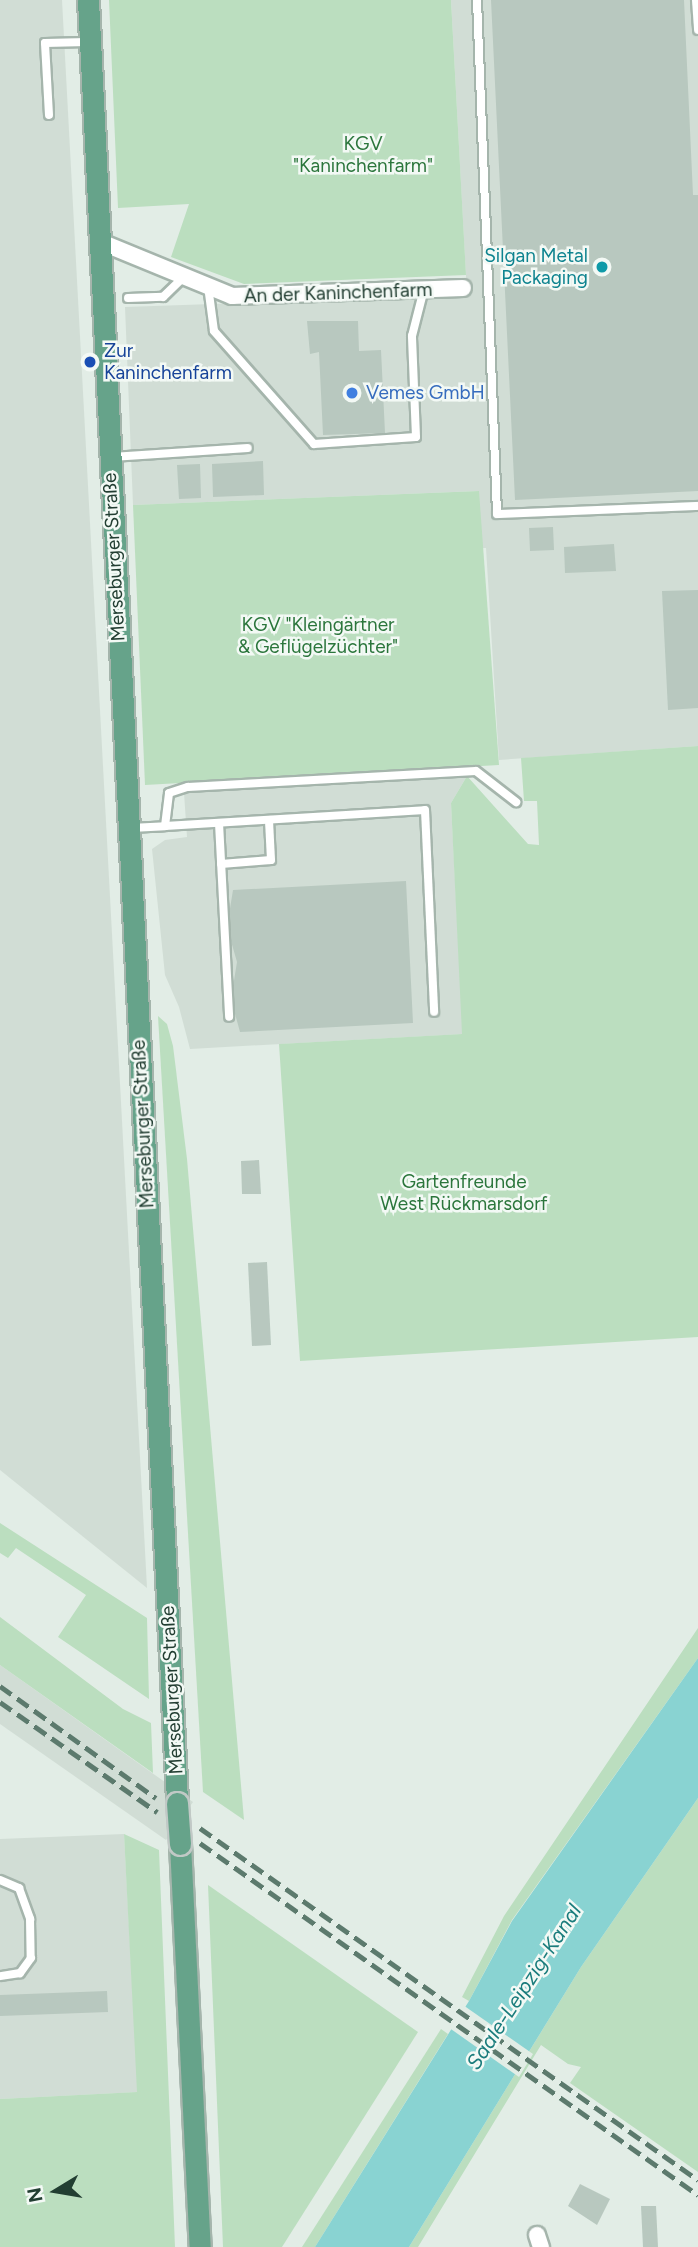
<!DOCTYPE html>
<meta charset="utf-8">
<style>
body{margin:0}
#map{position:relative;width:698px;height:2247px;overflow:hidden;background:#e2ede6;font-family:Figtree,sans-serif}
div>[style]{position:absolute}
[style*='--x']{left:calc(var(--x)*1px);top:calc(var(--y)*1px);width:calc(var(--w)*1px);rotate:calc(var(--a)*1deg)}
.built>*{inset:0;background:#d1ddd5}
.green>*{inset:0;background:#bbdebf}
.water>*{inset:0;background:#89d3d2}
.pier>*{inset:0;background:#e2ede6}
.building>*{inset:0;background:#b8c8bf}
.roads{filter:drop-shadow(2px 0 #a5b5ac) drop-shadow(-2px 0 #a5b5ac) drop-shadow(0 2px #a5b5ac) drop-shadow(0 -2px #a5b5ac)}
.service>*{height:8px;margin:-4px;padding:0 4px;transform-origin:4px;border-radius:4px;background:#fff}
.minor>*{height:16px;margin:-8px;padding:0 8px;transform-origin:8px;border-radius:8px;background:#fff}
.primary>*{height:21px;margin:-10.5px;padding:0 10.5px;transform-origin:10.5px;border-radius:10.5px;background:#66a38a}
.rail>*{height:5px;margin-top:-2.5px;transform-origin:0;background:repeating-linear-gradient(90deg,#5c7a6d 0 14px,transparent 0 21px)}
.bridges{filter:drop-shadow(2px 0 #c1c9c6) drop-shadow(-2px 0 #c1c9c6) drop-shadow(0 2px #c1c9c6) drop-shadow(0 -2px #c1c9c6)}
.primary-bridge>*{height:21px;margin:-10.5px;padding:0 10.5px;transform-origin:10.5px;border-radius:10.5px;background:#66a38a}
.dots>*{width:19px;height:19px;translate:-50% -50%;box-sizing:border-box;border:4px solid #f3f9f5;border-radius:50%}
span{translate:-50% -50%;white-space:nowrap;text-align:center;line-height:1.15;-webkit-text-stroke:5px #f3f9f5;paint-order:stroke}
.park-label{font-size:19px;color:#2b763c}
.culture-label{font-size:19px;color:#0d838f}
.right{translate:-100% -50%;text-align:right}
.street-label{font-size:19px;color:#223e32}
.transit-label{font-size:19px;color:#164399}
.left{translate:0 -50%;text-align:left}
.shop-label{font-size:19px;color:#366cbe}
.water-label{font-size:21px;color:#1a7c7c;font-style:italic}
.north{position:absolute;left:21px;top:2156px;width:70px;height:70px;-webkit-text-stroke:5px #f3f9f5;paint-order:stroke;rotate:259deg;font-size:19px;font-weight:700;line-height:28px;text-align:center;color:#223e32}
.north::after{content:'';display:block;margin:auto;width:24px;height:32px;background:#223e32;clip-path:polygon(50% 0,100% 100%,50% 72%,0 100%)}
</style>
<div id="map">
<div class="built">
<div style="clip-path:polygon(0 0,62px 0,147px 1588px,0 1470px)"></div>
<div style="clip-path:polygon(451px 0,698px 0,698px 746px,499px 760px,486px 548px,482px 548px,478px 491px,133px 505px,125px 307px,467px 295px)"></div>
<div style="clip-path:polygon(467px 776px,451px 803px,463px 1034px,190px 1049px,179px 1007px,165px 975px,152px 849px,165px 840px,187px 837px,184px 793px)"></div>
<div style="clip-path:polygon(0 1665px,193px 1802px,166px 1840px,0 1724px)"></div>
<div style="clip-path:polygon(124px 1834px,138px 2092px,0 2099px,0 1839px)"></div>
</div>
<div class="green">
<div style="clip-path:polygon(109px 0,451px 0,466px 275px,244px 284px,171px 257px,189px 204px,118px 208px)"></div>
<div style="clip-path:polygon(479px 491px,499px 765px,145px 785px,133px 505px)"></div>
<div style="clip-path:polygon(698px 746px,698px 1337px,300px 1361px,279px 1044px,462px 1034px,451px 803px,467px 776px,528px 844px,539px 845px,537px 801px,524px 801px,521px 758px)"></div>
<div style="clip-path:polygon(158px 1016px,167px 1024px,173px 1046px,187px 1159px,244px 1820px,203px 1792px)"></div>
<div style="clip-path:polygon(0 1523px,147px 1618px,149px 1699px,58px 1637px,86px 1595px,16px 1548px,8px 1558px,0 1553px)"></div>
<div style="clip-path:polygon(0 1617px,123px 1709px,151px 1723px,153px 1773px,0 1665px)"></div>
<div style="clip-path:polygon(698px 1628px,698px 1658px,512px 1920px,469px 2001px,462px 1997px,504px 1916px)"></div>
<div style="clip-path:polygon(698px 1798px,698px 2172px,570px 2083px,581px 2067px,568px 2064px,541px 2045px,418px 2247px,409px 2247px,581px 1967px)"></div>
<div style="clip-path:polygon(124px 1834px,159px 1850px,175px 2247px,0 2247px,0 2099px,137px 2092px)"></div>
<div style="clip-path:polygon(208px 1885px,418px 2032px,282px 2247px,223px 2247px)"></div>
<div style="clip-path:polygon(441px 2029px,448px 2034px,315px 2247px,302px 2247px)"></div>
</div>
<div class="water">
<div style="clip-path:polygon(698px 1658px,698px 1798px,581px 1967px,409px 2247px,315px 2247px,469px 2001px,512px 1921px)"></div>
</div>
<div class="pier">
<div style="clip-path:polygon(463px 2005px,533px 2054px,519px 2077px,448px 2027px)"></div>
</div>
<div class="building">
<div style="clip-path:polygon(491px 0,684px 0,693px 195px,698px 195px,698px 491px,515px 500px)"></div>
<div style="clip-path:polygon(307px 321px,358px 321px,359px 351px,381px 350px,385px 433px,323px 435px,319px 352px,310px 354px)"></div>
<div style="clip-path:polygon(263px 461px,264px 495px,213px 497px,212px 464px)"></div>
<div style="clip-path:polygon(200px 464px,201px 498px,179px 499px,177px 465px)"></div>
<div style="clip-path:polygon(553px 527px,554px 550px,530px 551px,529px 528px)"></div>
<div style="clip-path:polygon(614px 544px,616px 571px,565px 573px,564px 547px)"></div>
<div style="clip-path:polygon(698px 590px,698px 708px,668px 710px,662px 591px)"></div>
<div style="clip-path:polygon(406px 881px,413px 1023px,240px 1032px,231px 999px,237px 962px,227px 927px,233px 890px)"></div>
<div style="clip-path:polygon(259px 1160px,261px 1194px,242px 1194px,241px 1161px)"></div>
<div style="clip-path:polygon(267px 1262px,271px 1345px,252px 1346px,248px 1263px)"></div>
<div style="clip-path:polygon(107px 1991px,108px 2012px,0 2016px,0 1995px)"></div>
<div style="clip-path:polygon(580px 2184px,610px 2199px,597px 2225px,568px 2206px)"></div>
<div style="clip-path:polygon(641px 2206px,656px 2206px,658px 2247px,643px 2247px)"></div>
</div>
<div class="roads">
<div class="service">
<div style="--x:477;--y:0;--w:514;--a:87.77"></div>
<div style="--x:497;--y:514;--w:201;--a:-2.3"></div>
<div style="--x:696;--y:0;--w:30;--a:86"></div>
<div style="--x:49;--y:115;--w:72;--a:-93.2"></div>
<div style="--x:45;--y:43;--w:42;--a:-1.4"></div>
<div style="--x:208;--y:286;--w:45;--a:82.4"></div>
<div style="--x:214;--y:331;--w:151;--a:48.5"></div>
<div style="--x:314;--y:444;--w:102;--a:-3.9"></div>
<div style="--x:416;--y:437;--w:101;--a:-92.3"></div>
<div style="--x:412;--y:336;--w:49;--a:-75.7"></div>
<div style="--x:128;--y:298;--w:35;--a:-2"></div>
<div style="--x:163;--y:297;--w:30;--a:-44"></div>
<div style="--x:112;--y:457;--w:136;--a:-3.8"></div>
<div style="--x:219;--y:823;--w:194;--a:87"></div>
<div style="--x:165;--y:826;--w:260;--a:-3.5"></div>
<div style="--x:425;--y:810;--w:202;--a:87.4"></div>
<div style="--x:131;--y:828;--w:34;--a:-3"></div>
<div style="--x:165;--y:826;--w:33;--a:-83"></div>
<div style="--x:169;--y:793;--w:20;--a:-18"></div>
<div style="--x:188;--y:787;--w:288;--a:-3.2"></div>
<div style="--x:476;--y:771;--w:51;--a:37.8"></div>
<div style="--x:221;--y:864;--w:50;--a:-4.6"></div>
<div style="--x:271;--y:860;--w:40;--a:-92.9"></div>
<div style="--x:0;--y:1880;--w:21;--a:23"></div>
<div style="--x:19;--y:1888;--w:33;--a:70"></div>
<div style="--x:30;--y:1919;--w:39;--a:89"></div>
<div style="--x:31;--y:1958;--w:19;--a:126"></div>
<div style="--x:20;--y:1973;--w:20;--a:171"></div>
</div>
<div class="minor">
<div style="--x:98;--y:241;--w:145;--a:22.3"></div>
<div style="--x:232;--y:296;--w:231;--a:-2"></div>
<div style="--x:537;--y:2235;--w:13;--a:72"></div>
</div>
<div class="primary">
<div style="--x:88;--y:0;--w:1805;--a:87.17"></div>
<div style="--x:180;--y:1844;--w:403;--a:87.2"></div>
</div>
</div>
<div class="rail">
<div style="--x:0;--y:1686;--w:192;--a:35.7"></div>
<div style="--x:0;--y:1702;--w:192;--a:35"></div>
<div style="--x:200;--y:1828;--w:610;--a:35.25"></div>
<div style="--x:200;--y:1843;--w:610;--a:35.25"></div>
</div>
<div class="bridges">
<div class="primary-bridge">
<div style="--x:177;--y:1803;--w:41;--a:85.8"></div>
</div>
</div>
<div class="dots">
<div style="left:602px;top:267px;background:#0f9aa8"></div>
<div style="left:90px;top:362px;background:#1a4fb4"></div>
<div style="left:352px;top:393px;background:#3f7fe0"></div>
</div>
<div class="park-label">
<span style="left:363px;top:155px">KGV<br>"Kaninchenfarm"</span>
<span style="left:318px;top:636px">KGV "Kleingärtner<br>&amp; Geflügelzüchter"</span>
<span style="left:464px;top:1193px">Gartenfreunde<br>West Rückmarsdorf</span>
</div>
<div class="culture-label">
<span class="right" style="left:588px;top:267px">Silgan Metal<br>Packaging</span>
</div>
<div class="street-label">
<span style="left:338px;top:293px;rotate:-2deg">An der Kaninchenfarm</span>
<span style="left:114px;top:557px;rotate:-93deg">Merseburger Straße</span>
<span style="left:143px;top:1124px;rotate:-93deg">Merseburger Straße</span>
<span style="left:172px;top:1690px;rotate:-93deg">Merseburger Straße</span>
</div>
<div class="transit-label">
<span class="left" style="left:104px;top:362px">Zur<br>Kaninchenfarm</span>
</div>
<div class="shop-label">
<span class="left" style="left:366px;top:393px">Vemes GmbH</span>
</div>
<div class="water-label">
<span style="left:524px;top:1987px;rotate:-57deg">Saale-Leipzig-Kanal</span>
</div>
<div class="north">N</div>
</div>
